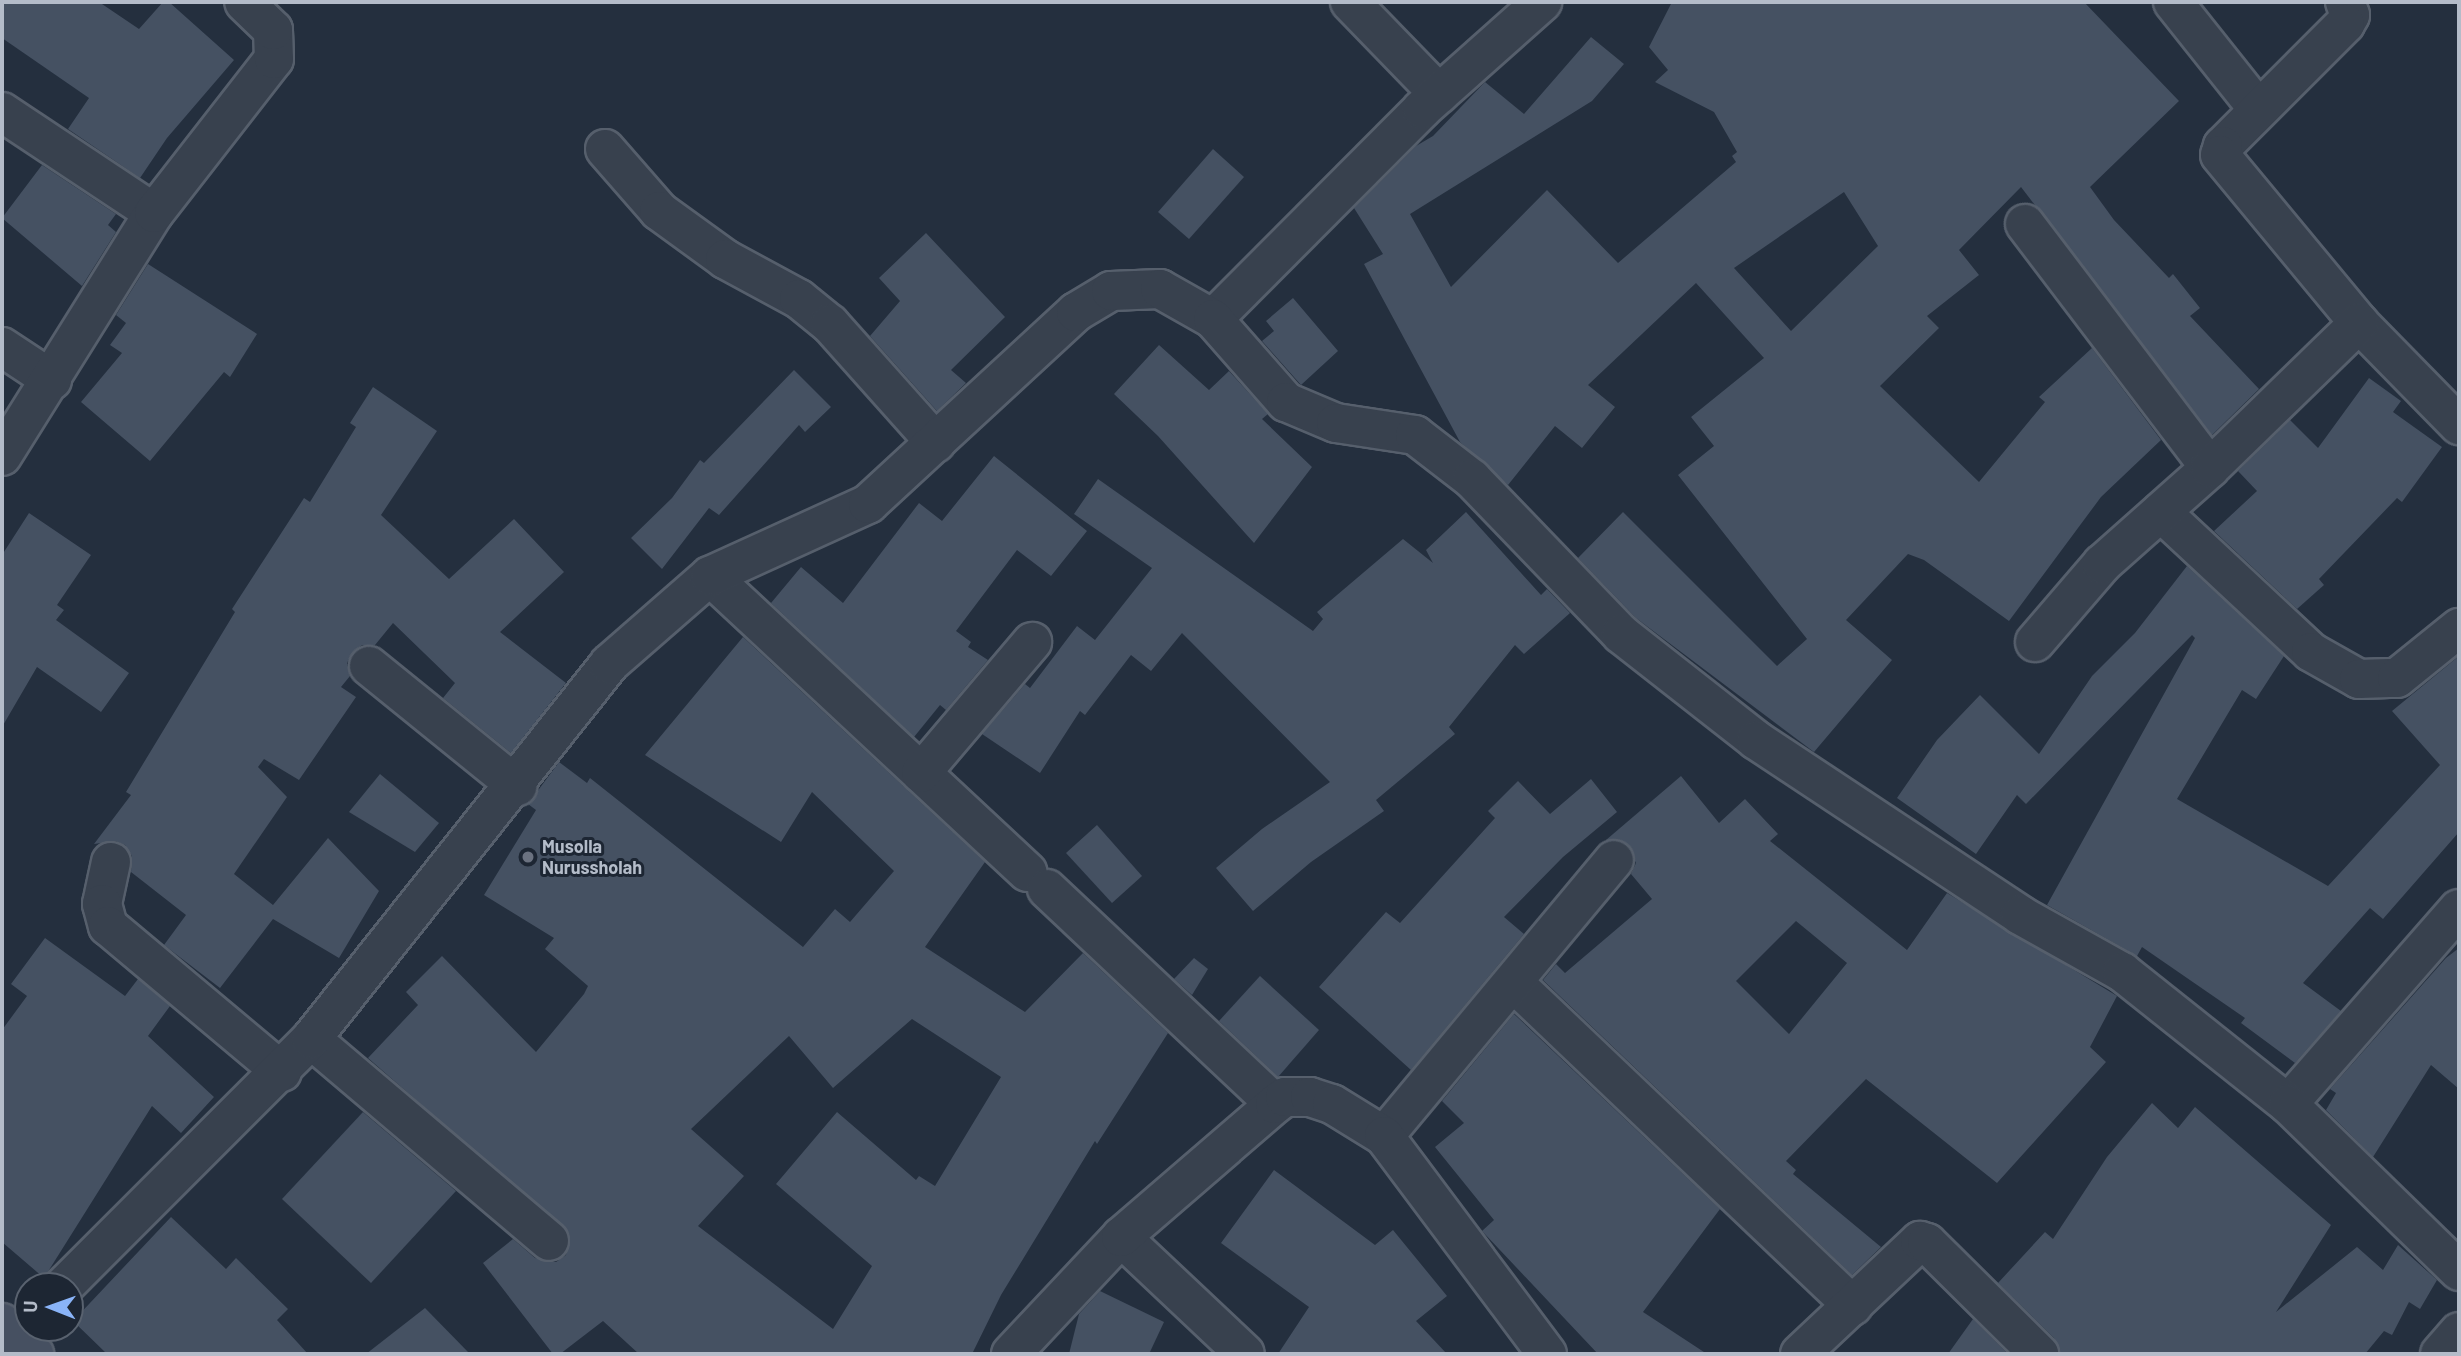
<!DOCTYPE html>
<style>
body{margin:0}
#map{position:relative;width:2461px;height:1356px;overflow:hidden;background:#242f3e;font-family:Barlow,sans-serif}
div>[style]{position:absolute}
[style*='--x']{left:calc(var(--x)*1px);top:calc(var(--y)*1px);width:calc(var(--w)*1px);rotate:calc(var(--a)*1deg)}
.building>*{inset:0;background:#455162}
.roads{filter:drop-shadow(2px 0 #565f6c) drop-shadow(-2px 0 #565f6c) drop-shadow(0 2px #565f6c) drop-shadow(0 -2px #565f6c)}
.street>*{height:38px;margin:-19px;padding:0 19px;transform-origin:19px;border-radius:19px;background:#38414e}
.secondary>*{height:38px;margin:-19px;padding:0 19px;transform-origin:19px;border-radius:19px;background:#465061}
.dots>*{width:19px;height:19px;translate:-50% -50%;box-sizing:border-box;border:4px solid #1d2633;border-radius:50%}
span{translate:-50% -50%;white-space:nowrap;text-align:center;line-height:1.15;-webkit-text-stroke:6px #1d2633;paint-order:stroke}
.poi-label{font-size:18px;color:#b4bcc9;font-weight:700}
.left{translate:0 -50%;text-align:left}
.frame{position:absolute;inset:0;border:4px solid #b4bcc9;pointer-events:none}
.north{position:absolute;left:14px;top:1272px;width:70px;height:70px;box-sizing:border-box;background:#1d2633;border:2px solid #59626f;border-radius:50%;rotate:271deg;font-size:19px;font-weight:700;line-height:28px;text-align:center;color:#b4bcc9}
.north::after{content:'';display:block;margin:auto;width:24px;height:32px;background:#8ab4f8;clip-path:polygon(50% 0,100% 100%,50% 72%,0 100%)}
</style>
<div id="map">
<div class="building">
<div style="clip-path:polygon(2px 2px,99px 2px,139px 29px,163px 2px,169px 2px,234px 60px,167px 138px,140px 178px,68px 129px,89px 98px,2px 38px)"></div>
<div style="clip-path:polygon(evenodd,1672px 2px,2084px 2px,2179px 101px,2090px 187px,2114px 220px,2169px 278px,2173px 274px,2200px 308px,2190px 316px,2259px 389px,2212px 435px,2021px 187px,1959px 250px,1979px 275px,1927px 316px,1939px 328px,1880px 386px,1979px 482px,2045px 402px,2039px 397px,2092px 348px,2161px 440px,2101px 497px,2009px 621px,1924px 560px,1908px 554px,1846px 620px,1892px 660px,1814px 752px,1636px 618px,1578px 558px,1623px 512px,1777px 666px,1807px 639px,1678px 475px,1714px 446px,1691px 417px,1764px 358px,1696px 283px,1588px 385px,1615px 407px,1582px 448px,1555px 426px,1508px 485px,1460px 442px,1364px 264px,1383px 254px,1354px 208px,1416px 146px,1433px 136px,1485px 82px,1524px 114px,1591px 37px,1624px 64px,1592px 101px,1410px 214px,1451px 287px,1547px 190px,1618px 263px,1736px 162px,1732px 156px,1737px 152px,1714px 112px,1655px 82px,1668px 70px,1649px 47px,1672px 2px,1844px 192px,1878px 246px,1791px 331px,1734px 268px,1844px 192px)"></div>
<div style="clip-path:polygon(1213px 149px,1244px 177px,1189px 239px,1158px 212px)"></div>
<div style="clip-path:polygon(42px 165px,116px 214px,108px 225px,116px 232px,82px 286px,2px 218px)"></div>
<div style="clip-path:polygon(926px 233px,1005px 317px,951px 370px,966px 383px,937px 411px,870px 336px,900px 301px,879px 278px)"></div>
<div style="clip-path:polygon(148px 264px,257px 334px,230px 377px,224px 372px,150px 461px,81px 402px,122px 353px,110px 345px,126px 323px,116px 315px)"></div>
<div style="clip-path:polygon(1293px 298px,1338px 351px,1301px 385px,1262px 341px,1274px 331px,1266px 321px)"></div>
<div style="clip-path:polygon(1159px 345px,1209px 390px,1229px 371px,1268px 414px,1262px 419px,1312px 467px,1254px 543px,1158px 436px,1114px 394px)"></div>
<div style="clip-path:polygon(794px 370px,831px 407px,805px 432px,799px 425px,719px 515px,709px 508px,662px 569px,631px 538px,672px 498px,700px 460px,704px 463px)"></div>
<div style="clip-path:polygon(2369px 378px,2401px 401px,2393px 412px,2442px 447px,2402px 502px,2397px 498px,2319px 579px,2324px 585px,2297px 609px,2214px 531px,2257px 491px,2238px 471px,2290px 420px,2318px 448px)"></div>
<div style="clip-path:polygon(373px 387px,437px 431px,381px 515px,449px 579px,514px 519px,564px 572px,500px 632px,566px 683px,511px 753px,443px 698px,455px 683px,393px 623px,375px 645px,362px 645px,353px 652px,347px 663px,350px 676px,341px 687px,356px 697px,299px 780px,264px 759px,258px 767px,287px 797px,234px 874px,273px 905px,328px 838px,379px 891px,339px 958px,273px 919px,220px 988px,164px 945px,186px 915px,131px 872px,132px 856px,125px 845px,115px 841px,94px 844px,131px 795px,126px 792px,235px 612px,232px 609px,304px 498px,310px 502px,356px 427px,350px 423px)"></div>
<div style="clip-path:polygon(994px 456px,1087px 531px,1051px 576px,1017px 550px,956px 631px,971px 642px,968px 647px,988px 660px,946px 710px,940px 705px,914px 737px,771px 603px,801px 567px,843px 603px,919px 503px,942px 521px)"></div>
<div style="clip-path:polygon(1098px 479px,1313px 631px,1323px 619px,1317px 612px,1403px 539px,1433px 563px,1426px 550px,1466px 512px,1541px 595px,1547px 589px,1570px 613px,1524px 654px,1515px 645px,1449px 727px,1455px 734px,1376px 800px,1384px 811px,1311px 862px,1253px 911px,1216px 868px,1262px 829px,1330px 782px,1182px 633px,1151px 671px,1131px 655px,1085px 715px,1080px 711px,1040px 773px,982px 734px,1025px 684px,1030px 688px,1077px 626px,1095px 640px,1152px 568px,1074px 514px)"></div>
<div style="clip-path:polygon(29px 513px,91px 555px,57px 605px,64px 610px,56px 620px,129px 673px,101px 712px,37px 667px,2px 727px,2px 555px)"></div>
<div style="clip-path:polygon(2187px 566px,2284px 656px,2256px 699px,2242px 690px,2177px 799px,2328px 886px,2440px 765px,2392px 711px,2459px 656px,2459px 832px,2383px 919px,2370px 908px,2303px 983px,2341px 1011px,2295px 1063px,2241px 1023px,2245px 1018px,2142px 947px,2137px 956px,2047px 905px,2195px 638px,2192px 635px,2026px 804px,2017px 795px,1976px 854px,1897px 798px,1937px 740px,1980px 695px,2039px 754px,2092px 676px,2135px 633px)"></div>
<div style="clip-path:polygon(evenodd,743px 637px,985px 862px,925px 947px,1025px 1012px,1083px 953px,1168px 1033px,1097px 1144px,1095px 1141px,1001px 1295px,972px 1354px,639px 1354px,603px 1321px,560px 1354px,553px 1354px,483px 1263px,513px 1239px,535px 1258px,556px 1262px,566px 1255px,569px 1233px,368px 1058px,418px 1005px,406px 992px,442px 956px,536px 1052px,584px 994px,588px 986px,545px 949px,554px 938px,484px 895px,536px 810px,528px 804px,559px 762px,587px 783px,590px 778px,803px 947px,835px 909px,850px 922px,894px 871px,812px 792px,781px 842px,645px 755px,743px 637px,912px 1019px,1001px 1077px,935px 1186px,919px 1176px,916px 1180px,837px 1112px,776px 1184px,872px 1266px,833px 1329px,698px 1226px,744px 1176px,691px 1129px,789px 1036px,833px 1088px,912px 1019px)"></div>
<div style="clip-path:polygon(380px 774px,439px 823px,415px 852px,349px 812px)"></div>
<div style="clip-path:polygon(evenodd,1681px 776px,1719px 823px,1745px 799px,1778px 834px,1770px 841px,1907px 950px,1947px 893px,2117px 996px,2090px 1047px,2106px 1062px,1997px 1183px,1866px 1079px,1786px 1161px,1796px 1170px,1793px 1174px,1881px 1247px,1852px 1275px,1543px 980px,1556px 964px,1565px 973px,1652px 899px,1631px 874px,1636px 863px,1628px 844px,1606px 840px,1681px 776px,1796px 921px,1847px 963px,1789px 1034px,1736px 981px,1796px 921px)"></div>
<div style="clip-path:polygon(1591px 779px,1617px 812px,1563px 857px,1504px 917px,1524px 934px,1411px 1070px,1319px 987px,1386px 912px,1400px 923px,1495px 818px,1488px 811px,1518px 781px,1550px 814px)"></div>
<div style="clip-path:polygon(1097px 825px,1142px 876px,1112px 903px,1066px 853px)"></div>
<div style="clip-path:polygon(45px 938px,125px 996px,138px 979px,170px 1006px,148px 1036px,214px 1097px,181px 1133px,152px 1106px,44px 1278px,2px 1242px,2px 1030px,27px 996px,11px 984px)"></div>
<div style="clip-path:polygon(2459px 948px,2459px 1089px,2431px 1065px,2373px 1157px,2326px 1110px,2336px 1093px,2330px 1089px,2446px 958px)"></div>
<div style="clip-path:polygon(1194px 958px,1208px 969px,1192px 995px,1174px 979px)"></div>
<div style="clip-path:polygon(1260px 976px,1319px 1030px,1278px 1077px,1219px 1021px)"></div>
<div style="clip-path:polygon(1514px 1014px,1720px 1209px,1643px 1312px,1707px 1354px,1598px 1354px,1482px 1231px,1494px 1220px,1435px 1147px,1464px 1123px,1442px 1101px)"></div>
<div style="clip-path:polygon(2152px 1103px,2178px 1128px,2195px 1107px,2331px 1225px,2276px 1312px,2357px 1247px,2383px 1270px,2398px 1245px,2437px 1280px,2420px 1309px,2409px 1302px,2392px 1335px,2384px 1331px,2365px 1354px,2060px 1354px,2054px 1338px,1998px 1283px,2045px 1232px,2053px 1239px,2107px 1157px)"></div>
<div style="clip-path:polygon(363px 1112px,456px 1191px,371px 1283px,282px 1199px)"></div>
<div style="clip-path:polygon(1274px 1170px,1375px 1245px,1393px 1230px,1447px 1296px,1416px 1321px,1447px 1354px,1278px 1354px,1309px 1307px,1221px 1243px)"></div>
<div style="clip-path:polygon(171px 1217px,226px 1269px,236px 1258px,288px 1309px,277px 1320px,308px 1354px,107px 1354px,73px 1321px)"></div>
<div style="clip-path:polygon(1100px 1291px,1164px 1322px,1149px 1354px,1069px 1354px,1079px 1314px)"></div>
<div style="clip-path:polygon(425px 1308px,470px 1354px,366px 1354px)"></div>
<div style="clip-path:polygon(1973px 1319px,2008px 1354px,1948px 1354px)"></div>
</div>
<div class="roads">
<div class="street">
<div style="--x:1350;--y:2;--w:128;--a:45.9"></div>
<div style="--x:2173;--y:2;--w:137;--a:51.5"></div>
<div style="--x:2345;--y:2;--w:14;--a:69"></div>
<div style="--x:2350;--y:15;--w:10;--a:119"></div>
<div style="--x:2345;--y:24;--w:173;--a:135"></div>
<div style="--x:2223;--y:146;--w:9;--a:108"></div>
<div style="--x:2220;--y:155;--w:218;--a:50.4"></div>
<div style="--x:2359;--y:323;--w:143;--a:45.6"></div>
<div style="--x:2;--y:112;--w:182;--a:33.6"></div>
<div style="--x:605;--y:149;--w:82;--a:48.9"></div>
<div style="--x:659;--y:211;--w:82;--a:36"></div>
<div style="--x:725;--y:259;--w:84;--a:28.4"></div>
<div style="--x:799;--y:299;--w:40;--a:39"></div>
<div style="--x:830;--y:324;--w:159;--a:48.3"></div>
<div style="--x:2025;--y:224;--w:306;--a:52.8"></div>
<div style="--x:1213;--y:319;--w:296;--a:-45.1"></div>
<div style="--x:1422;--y:109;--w:161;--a:-41.7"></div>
<div style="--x:2;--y:347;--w:60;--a:33.4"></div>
<div style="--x:2;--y:456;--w:287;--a:-58"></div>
<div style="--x:154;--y:213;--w:195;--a:-52.1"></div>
<div style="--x:274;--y:59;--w:29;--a:-92"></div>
<div style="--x:273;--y:30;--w:40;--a:-136"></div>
<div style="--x:2161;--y:512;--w:205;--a:43"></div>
<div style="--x:2311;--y:652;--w:55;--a:29.4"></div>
<div style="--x:2359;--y:679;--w:38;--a:-2"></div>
<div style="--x:2397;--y:678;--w:80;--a:-38.9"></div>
<div style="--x:710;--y:576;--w:434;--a:43"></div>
<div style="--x:2035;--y:642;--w:103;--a:-49.3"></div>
<div style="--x:2102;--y:564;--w:144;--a:-41.6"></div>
<div style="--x:2210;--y:468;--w:208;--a:-44.2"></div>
<div style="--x:369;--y:666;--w:191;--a:39"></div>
<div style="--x:921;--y:773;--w:172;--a:-49.7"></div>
<div style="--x:111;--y:862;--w:43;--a:102.1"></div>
<div style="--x:102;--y:904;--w:23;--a:75"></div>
<div style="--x:108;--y:926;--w:227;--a:40"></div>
<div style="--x:1047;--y:889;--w:313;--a:43.3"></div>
<div style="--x:1514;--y:983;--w:468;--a:43.6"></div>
<div style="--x:311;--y:1039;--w:312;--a:40.3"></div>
<div style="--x:2288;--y:1104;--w:259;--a:-48.8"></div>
<div style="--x:1384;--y:1136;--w:359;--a:-50.2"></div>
<div style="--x:1121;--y:1237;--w:170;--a:43.3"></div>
<div style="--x:64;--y:1286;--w:349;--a:-45"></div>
<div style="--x:311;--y:1039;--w:479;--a:-51.5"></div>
<div style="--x:609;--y:664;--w:134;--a:-41.1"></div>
<div style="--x:710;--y:576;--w:174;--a:-24.5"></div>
<div style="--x:868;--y:504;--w:283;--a:-42.7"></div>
<div style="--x:1076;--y:312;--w:41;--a:-31"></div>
<div style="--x:1111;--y:291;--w:49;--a:-2.3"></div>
<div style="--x:1160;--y:289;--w:61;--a:29.5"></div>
<div style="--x:1213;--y:319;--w:111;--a:48.7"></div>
<div style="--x:1286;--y:402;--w:54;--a:22.8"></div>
<div style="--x:1336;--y:423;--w:80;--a:8.6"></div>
<div style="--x:1415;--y:435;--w:72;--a:37.7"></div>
<div style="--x:1472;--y:479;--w:215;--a:46.1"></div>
<div style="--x:1621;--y:634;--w:172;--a:38.1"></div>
<div style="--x:1756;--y:740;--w:317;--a:33.5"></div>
<div style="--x:2020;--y:915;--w:117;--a:29.2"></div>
<div style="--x:2122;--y:972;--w:212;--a:38.5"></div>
<div style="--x:2288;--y:1104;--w:239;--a:44.3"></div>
<div style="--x:1011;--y:1354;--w:161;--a:-46.8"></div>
<div style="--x:1121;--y:1237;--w:203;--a:-40.8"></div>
<div style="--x:1275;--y:1104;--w:12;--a:-35"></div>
<div style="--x:1285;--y:1097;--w:25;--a:0"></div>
<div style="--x:1310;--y:1097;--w:23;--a:18"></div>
<div style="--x:1332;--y:1104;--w:61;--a:31.6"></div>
<div style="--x:1384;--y:1136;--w:272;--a:53.2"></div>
<div style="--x:1800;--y:1354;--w:165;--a:-43.3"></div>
<div style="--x:1920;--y:1241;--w:7;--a:16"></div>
<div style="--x:1927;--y:1243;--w:158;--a:44.7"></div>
<div style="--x:2440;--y:1354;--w:29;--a:-49"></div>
</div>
<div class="secondary">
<div style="--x:2;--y:1323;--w:45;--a:44.1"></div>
</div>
</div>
<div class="dots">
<div style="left:528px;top:857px;background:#6b7280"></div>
</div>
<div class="poi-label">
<span class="left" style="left:542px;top:857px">Musolla<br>Nurussholah</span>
</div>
<div class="frame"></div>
<div class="north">U</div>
</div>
